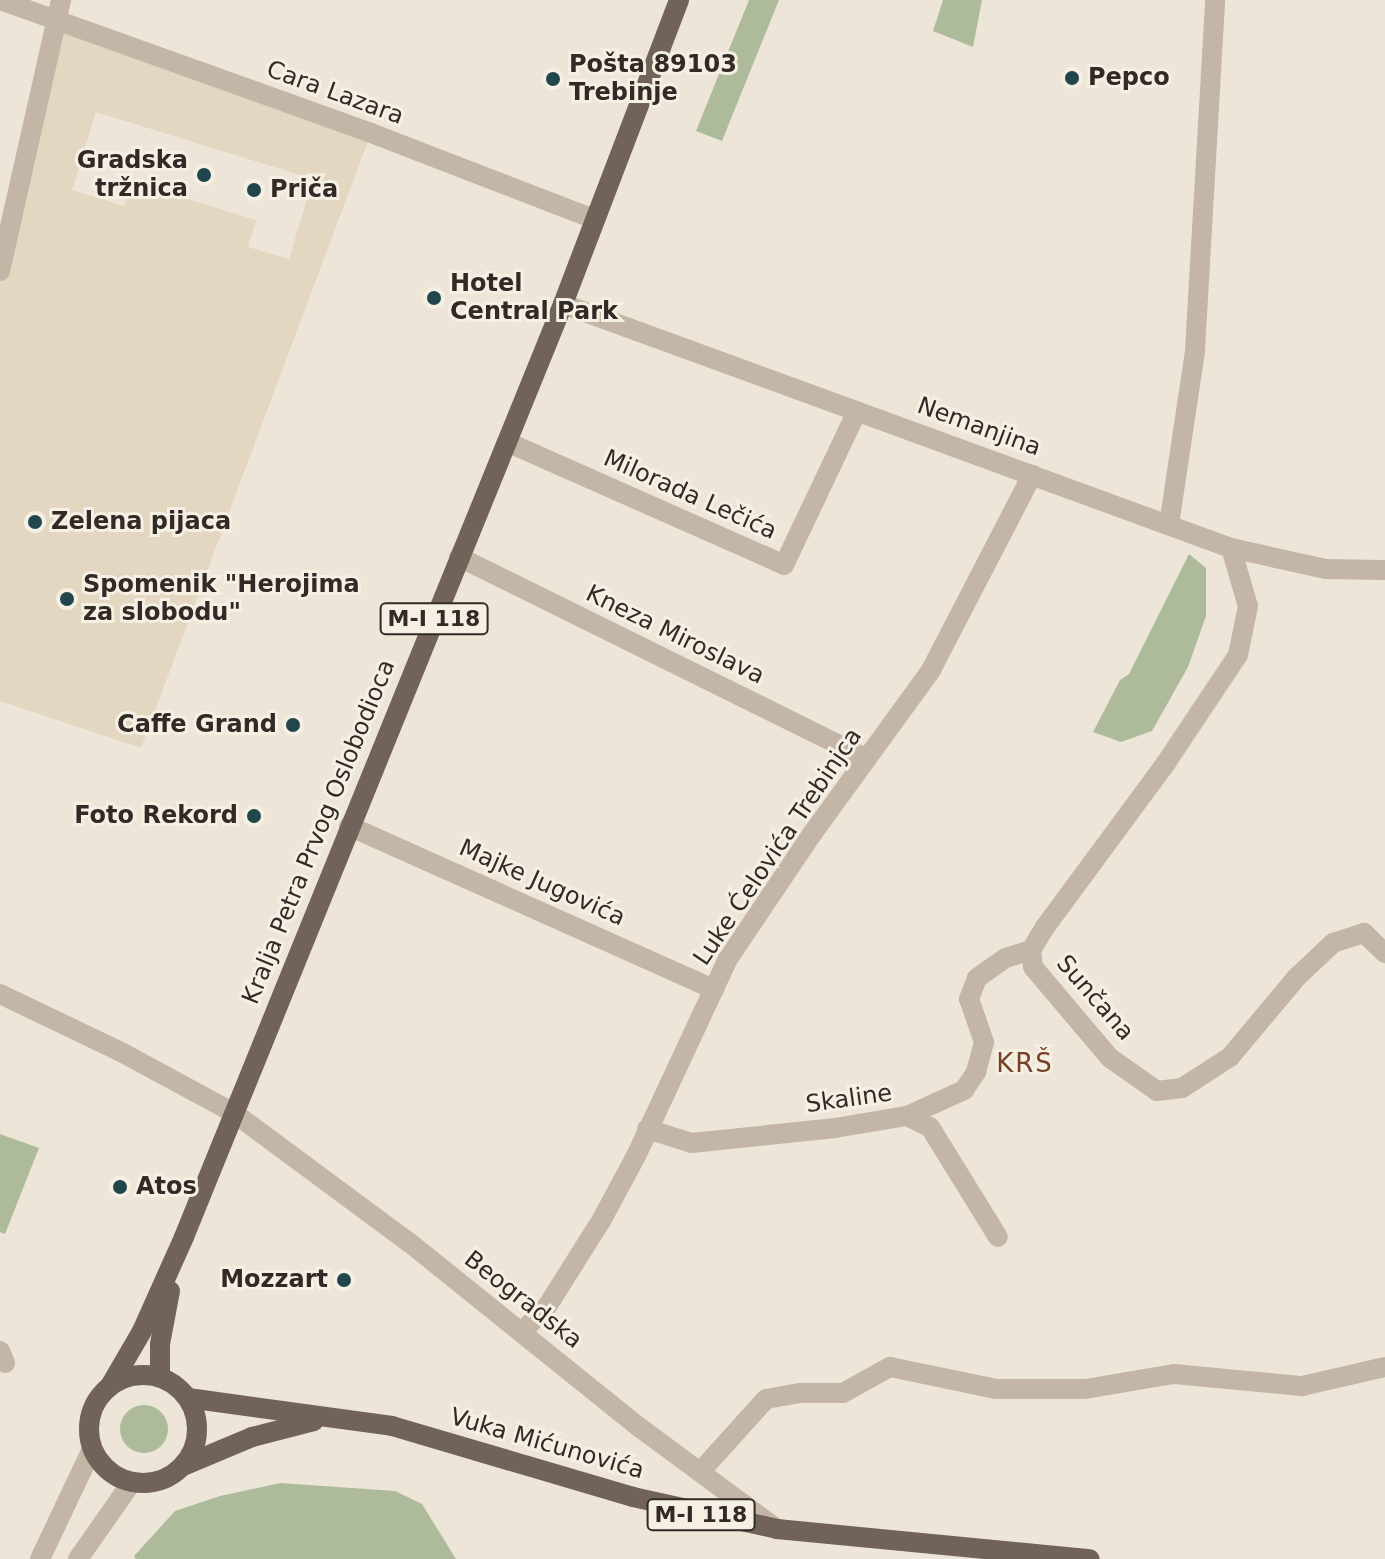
<!DOCTYPE html>
<meta charset="utf-8">
<style>
body{margin:0}
#map{position:relative;width:1385px;height:1559px;overflow:hidden;background:#eee5d9;font-family:"DejaVu Sans",sans-serif}
div>[style]{position:absolute}
[style*='--x']{left:calc(var(--x)*1px);top:calc(var(--y)*1px);width:calc(var(--w)*1px);rotate:calc(var(--a)*1deg)}
.green>*{inset:0;background:#adbb9b}
.round{border-radius:50%}
.plaza>*{inset:0;background:#e4d7c1}
.minor>*{height:20px;margin:-10px;padding:0 10px;transform-origin:10px;border-radius:10px;background:#c4b6a6}
.tertiary>*{height:20px;margin:-10px;padding:0 10px;transform-origin:10px;border-radius:10px;background:#c4b6a6}
.primary>*{height:20px;margin:-10px;padding:0 10px;transform-origin:10px;border-radius:10px;background:#716359}
.primary>.ring{margin:-10px;padding:0;box-sizing:content-box;background:none;border:20px solid #716359;border-radius:50%}
.dots>*{width:22px;height:22px;translate:-50% -50%;box-sizing:border-box;border:4px solid #f6efe4;border-radius:50%}
span{translate:-50% -50%;white-space:nowrap;text-align:center;line-height:1.15;-webkit-text-stroke:6px #f6efe4;paint-order:stroke}
.shield-label span{padding:2px 6px;background:#f6efe4;border:2px solid;border-radius:6px;-webkit-text-stroke-width:0}
.shield-label{font-size:22px;color:#312a26;font-weight:700}
.poi-label{font-size:24px;color:#312a26;font-weight:700}
.left{translate:0 -50%;text-align:left}
.right{translate:-100% -50%;text-align:right}
.street-label{font-size:24px;color:#312a26}
.neighbourhood-label{font-size:26px;color:#774128;letter-spacing:2px}
</style>
<div id="map">
<div class="green">
<div style="clip-path:polygon(749px 0,779px 0,722px 141px,696px 131px)"></div>
<div style="clip-path:polygon(943px 0,982px 0,973px 47px,933px 31px)"></div>
<div style="clip-path:polygon(1189px 554px,1206px 568px,1206px 616px,1188px 667px,1152px 731px,1121px 742px,1093px 732px,1120px 680px,1129px 674px)"></div>
<div style="clip-path:polygon(0 1134px,39px 1148px,5px 1234px,0 1232px)"></div>
<div class="round" style="left:120px;top:1405px;width:48px;height:48px"></div>
<div style="clip-path:polygon(280px 1483px,395px 1491px,422px 1504px,456px 1559px,136px 1559px,134px 1556px,175px 1511px,220px 1496px)"></div>
</div>
<div class="plaza">
<div style="clip-path:polygon(evenodd,57px 21px,371px 133px,141px 748px,0 701px,0 271px,57px 21px,96px 112px,313px 179px,289px 259px,248px 247px,256px 220px,131px 182px,124px 206px,72px 190px,96px 112px)"></div>
</div>
<div class="minor">
<div style="--x:0;--y:0;--w:394;--a:19.7"></div>
<div style="--x:371;--y:133;--w:239;--a:21.1"></div>
<div style="--x:0;--y:271;--w:278;--a:-77.3"></div>
<div style="--x:563;--y:304;--w:711;--a:20.07"></div>
<div style="--x:1231;--y:548;--w:97;--a:12.5"></div>
<div style="--x:1326;--y:569;--w:58;--a:1"></div>
<div style="--x:507;--y:442;--w:303;--a:23.9"></div>
<div style="--x:784;--y:565;--w:170;--a:-64.6"></div>
<div style="--x:1169;--y:525;--w:177;--a:-81.5"></div>
<div style="--x:1195;--y:350;--w:351;--a:-86.7"></div>
<div style="--x:1231;--y:548;--w:60;--a:73.7"></div>
<div style="--x:1248;--y:606;--w:50;--a:101.5"></div>
<div style="--x:1238;--y:655;--w:130;--a:123.7"></div>
<div style="--x:1166;--y:763;--w:204;--a:126.4"></div>
<div style="--x:1045;--y:927;--w:27;--a:121"></div>
<div style="--x:1031;--y:950;--w:17;--a:83"></div>
<div style="--x:1033;--y:967;--w:119;--a:49.8"></div>
<div style="--x:1110;--y:1058;--w:57;--a:35.1"></div>
<div style="--x:1157;--y:1091;--w:25;--a:-7"></div>
<div style="--x:1182;--y:1088;--w:57;--a:-32.9"></div>
<div style="--x:1230;--y:1057;--w:104;--a:-50.1"></div>
<div style="--x:1297;--y:977;--w:50;--a:-43.4"></div>
<div style="--x:1333;--y:943;--w:33;--a:-18"></div>
<div style="--x:1364;--y:933;--w:29;--a:44"></div>
<div style="--x:459;--y:557;--w:455;--a:26.3"></div>
<div style="--x:349;--y:826;--w:400;--a:24.1"></div>
<div style="--x:0;--y:994;--w:136;--a:25.6"></div>
<div style="--x:123;--y:1053;--w:126;--a:28.4"></div>
<div style="--x:234;--y:1113;--w:219;--a:36.5"></div>
<div style="--x:410;--y:1243;--w:294;--a:38.8"></div>
<div style="--x:639;--y:1427;--w:172;--a:36.5"></div>
<div style="--x:907;--y:1116;--w:63;--a:-24.5"></div>
<div style="--x:964;--y:1090;--w:22;--a:-56"></div>
<div style="--x:976;--y:1072;--w:31;--a:-75"></div>
<div style="--x:984;--y:1042;--w:46;--a:-109.2"></div>
<div style="--x:969;--y:999;--w:22;--a:-69"></div>
<div style="--x:977;--y:978;--w:35;--a:-35"></div>
<div style="--x:1006;--y:958;--w:26;--a:-18"></div>
<div style="--x:647;--y:1129;--w:47;--a:17.3"></div>
<div style="--x:692;--y:1143;--w:144;--a:-6"></div>
<div style="--x:835;--y:1128;--w:73;--a:-9.5"></div>
<div style="--x:907;--y:1116;--w:25;--a:26"></div>
<div style="--x:930;--y:1127;--w:129;--a:58.3"></div>
<div style="--x:522;--y:1332;--w:37;--a:-46"></div>
<div style="--x:548;--y:1305;--w:99;--a:-57.8"></div>
<div style="--x:601;--y:1221;--w:74;--a:-61.7"></div>
<div style="--x:636;--y:1156;--w:217;--a:-65"></div>
<div style="--x:728;--y:959;--w:151;--a:-56.1"></div>
<div style="--x:812;--y:834;--w:203;--a:-54"></div>
<div style="--x:931;--y:670;--w:220;--a:-62.6"></div>
<div style="--x:0;--y:1351;--w:13;--a:67"></div>
<div style="--x:700;--y:1472;--w:98;--a:-47.9"></div>
<div style="--x:766;--y:1399;--w:35;--a:-10"></div>
<div style="--x:800;--y:1393;--w:43;--a:0"></div>
<div style="--x:843;--y:1393;--w:54;--a:-29"></div>
<div style="--x:890;--y:1367;--w:108;--a:11.7"></div>
<div style="--x:996;--y:1389;--w:89;--a:0"></div>
<div style="--x:1085;--y:1389;--w:90;--a:-9.6"></div>
<div style="--x:1174;--y:1374;--w:129;--a:5.4"></div>
<div style="--x:1302;--y:1386;--w:85;--a:-12.9"></div>
</div>
<div class="tertiary">
<div style="--x:40;--y:1559;--w:122;--a:-64.7"></div>
<div style="--x:78;--y:1559;--w:94;--a:-55"></div>
</div>
<div class="primary">
<div class="ring" style="left:89px;top:1375px;width:88px;height:88px"></div>
<div style="--x:160;--y:1377;--w:33;--a:-90"></div>
<div style="--x:160;--y:1344;--w:54;--a:-79.3"></div>
<div style="--x:110;--y:1386;--w:64;--a:-59.8"></div>
<div style="--x:142;--y:1331;--w:103;--a:-65.9"></div>
<div style="--x:184;--y:1237;--w:1007;--a:-67.89"></div>
<div style="--x:563;--y:304;--w:325;--a:-69.1"></div>
<div style="--x:188;--y:1398;--w:206;--a:7.8"></div>
<div style="--x:392;--y:1426;--w:251;--a:16.4"></div>
<div style="--x:633;--y:1497;--w:148;--a:12.5"></div>
<div style="--x:777;--y:1529;--w:314;--a:5.5"></div>
<div style="--x:183;--y:1466;--w:75;--a:-22.8"></div>
<div style="--x:252;--y:1437;--w:64;--a:-14.5"></div>
</div>
<div class="dots">
<div style="left:1072px;top:78px;background:#21474d"></div>
<div style="left:553px;top:79px;background:#21474d"></div>
<div style="left:204px;top:175px;background:#21474d"></div>
<div style="left:254px;top:190px;background:#21474d"></div>
<div style="left:434px;top:298px;background:#21474d"></div>
<div style="left:35px;top:522px;background:#21474d"></div>
<div style="left:67px;top:599px;background:#21474d"></div>
<div style="left:293px;top:725px;background:#21474d"></div>
<div style="left:254px;top:816px;background:#21474d"></div>
<div style="left:120px;top:1187px;background:#21474d"></div>
<div style="left:344px;top:1280px;background:#21474d"></div>
</div>
<div class="shield-label">
<span style="left:434px;top:619px">M-I 118</span>
<span style="left:701px;top:1515px">M-I 118</span>
</div>
<div class="poi-label">
<span class="left" style="left:569px;top:79px">Pošta 89103<br>Trebinje</span>
<span class="left" style="left:1088px;top:78px">Pepco</span>
<span class="right" style="left:188px;top:175px">Gradska<br>tržnica</span>
<span class="left" style="left:270px;top:190px">Priča</span>
<span class="left" style="left:450px;top:298px">Hotel<br>Central Park</span>
<span class="left" style="left:51px;top:522px">Zelena pijaca</span>
<span class="left" style="left:83px;top:599px">Spomenik "Herojima<br>za slobodu"</span>
<span class="right" style="left:277px;top:725px">Caffe Grand</span>
<span class="right" style="left:238px;top:816px">Foto Rekord</span>
<span class="left" style="left:136px;top:1187px">Atos</span>
<span class="right" style="left:328px;top:1280px">Mozzart</span>
</div>
<div class="street-label">
<span style="left:335px;top:93px;rotate:20deg">Cara Lazara</span>
<span style="left:979px;top:427px;rotate:20deg">Nemanjina</span>
<span style="left:690px;top:495px;rotate:24deg">Milorada Lečića</span>
<span style="left:675px;top:635px;rotate:26deg">Kneza Miroslava</span>
<span style="left:319px;top:832px;rotate:-68deg">Kralja Petra Prvog Oslobodioca</span>
<span style="left:778px;top:847px;rotate:-56deg">Luke Ćelovića Trebinjca</span>
<span style="left:542px;top:883px;rotate:24deg">Majke Jugovića</span>
<span style="left:1095px;top:998px;rotate:49deg">Sunčana</span>
<span style="left:849px;top:1099px;rotate:-8deg">Skaline</span>
<span style="left:523px;top:1300px;rotate:38deg">Beogradska</span>
<span style="left:547px;top:1444px;rotate:16deg">Vuka Mićunovića</span>
</div>
<div class="neighbourhood-label">
<span style="left:1025px;top:1064px">KRŠ</span>
</div>
</div>
